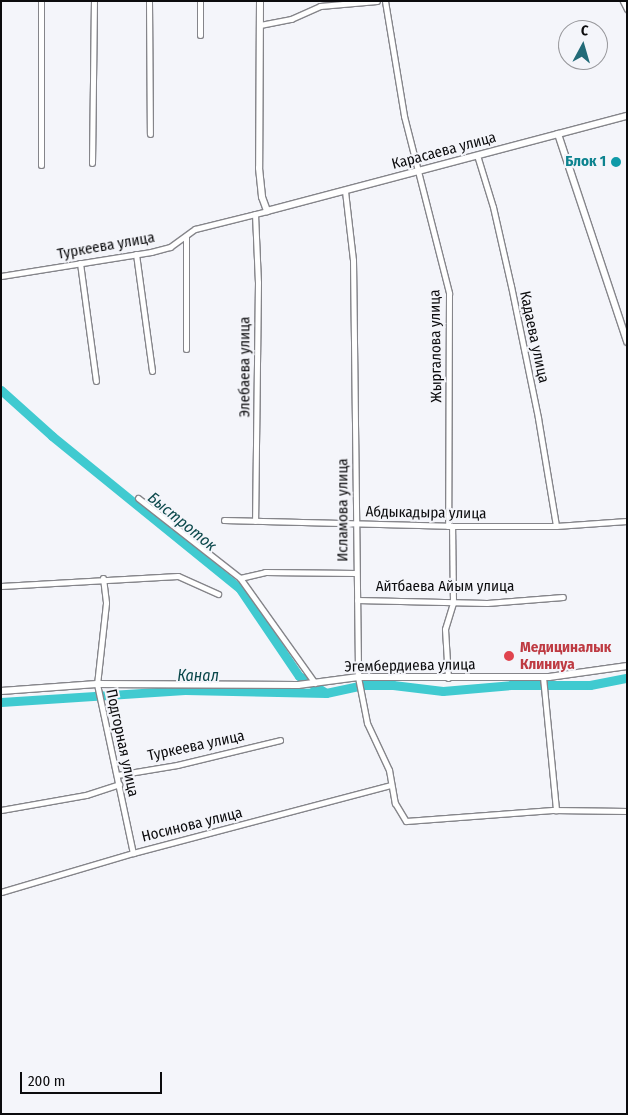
<!DOCTYPE html>
<meta charset="utf-8">
<style>
body{margin:0}
#map{position:relative;width:628px;height:1115px;overflow:hidden;background:#f4f5fa;font-family:"Fira Sans Condensed",sans-serif}
div>[style]{position:absolute}
[style*='--x']{left:calc(var(--x)*1px);top:calc(var(--y)*1px);width:calc(var(--w)*1px);rotate:calc(var(--a)*1deg)}
.river>*{height:9px;margin:-4.5px;padding:0 4.5px;transform-origin:4.5px;border-radius:4.5px;background:#40cad0}
.roads{filter:drop-shadow(1px 0 #85858a) drop-shadow(-1px 0 #85858a) drop-shadow(0 1px #85858a) drop-shadow(0 -1px #85858a)}
.minor>*{height:5px;margin:-2.5px;padding:0 2.5px;transform-origin:2.5px;border-radius:2.5px;background:#fff}
.tertiary>*{height:6px;margin:-3px;padding:0 3px;transform-origin:3px;border-radius:3px;background:#fff}
.dots>*{width:14px;height:14px;translate:-50% -50%;box-sizing:border-box;border:2px solid #f4f5fa;border-radius:50%}
span{translate:-50% -50%;white-space:nowrap;text-align:center;line-height:1.15;-webkit-text-stroke:4px #f4f5fa;paint-order:stroke}
.street-label{font-size:15px;color:#0b0b0d}
.culture-label{font-size:15px;color:#0d838f;font-weight:700}
.right{translate:-100% -50%;text-align:right}
.health-label{font-size:15px;color:#be3a42;font-weight:700}
.left{translate:0 -50%;text-align:left}
.water-label{font-size:16px;color:#0b484b;font-style:italic}
.frame{position:absolute;inset:0;border:2px solid #0b0b0d;pointer-events:none}
.north{position:absolute;left:558px;top:20px;width:50px;height:50px;box-sizing:border-box;background:#f4f5fa;border:1px solid #97979b;border-radius:50%;rotate:6deg;font-size:14px;font-weight:700;line-height:20px;text-align:center;color:#0b0b0d}
.north::after{content:'';display:block;margin:auto;width:18px;height:22px;background:#236b78;clip-path:polygon(50% 0,100% 100%,50% 72%,0 100%)}
.scale{position:absolute;left:20px;top:1072px;width:142px;height:22px;box-sizing:border-box;border:2px solid #0b0b0d;border-top:0;padding-left:6px;font-size:15px;line-height:18px;white-space:nowrap;color:#0b0b0d;-webkit-text-stroke:4px #f4f5fa;paint-order:stroke}
</style>
<div id="map">
<div class="river">
<div style="--x:1;--y:390;--w:69;--a:42"></div>
<div style="--x:52;--y:436;--w:242;--a:39.1"></div>
<div style="--x:240;--y:589;--w:105;--a:55.9"></div>
<div style="--x:299;--y:676;--w:32;--a:32"></div>
<div style="--x:1;--y:702;--w:184;--a:-3.7"></div>
<div style="--x:185;--y:690;--w:141;--a:1.2"></div>
<div style="--x:326;--y:693;--w:40;--a:-12"></div>
<div style="--x:365;--y:685;--w:28;--a:0"></div>
<div style="--x:393;--y:685;--w:50;--a:6.8"></div>
<div style="--x:443;--y:691;--w:68;--a:-5"></div>
<div style="--x:511;--y:685;--w:79;--a:0"></div>
<div style="--x:590;--y:685;--w:38;--a:-11"></div>
</div>
<div class="roads">
<div class="minor">
<div style="--x:149;--y:1;--w:133;--a:89.6"></div>
<div style="--x:385;--y:1;--w:117;--a:80.6"></div>
<div style="--x:404;--y:116;--w:183;--a:75.7"></div>
<div style="--x:449;--y:293;--w:233;--a:90.2"></div>
<div style="--x:623;--y:1;--w:9;--a:63"></div>
<div style="--x:260;--y:25;--w:32;--a:-11"></div>
<div style="--x:291;--y:19;--w:32;--a:-24"></div>
<div style="--x:320;--y:6;--w:57;--a:-5"></div>
<div style="--x:200;--y:35;--w:34;--a:-90"></div>
<div style="--x:477;--y:155;--w:54;--a:72.9"></div>
<div style="--x:493;--y:207;--w:81;--a:77.2"></div>
<div style="--x:511;--y:286;--w:135;--a:78.4"></div>
<div style="--x:538;--y:418;--w:109;--a:80.5"></div>
<div style="--x:92;--y:163;--w:162;--a:-89.3"></div>
<div style="--x:41;--y:165;--w:164;--a:-90"></div>
<div style="--x:345;--y:191;--w:69;--a:83.4"></div>
<div style="--x:353;--y:260;--w:417;--a:89.3"></div>
<div style="--x:358;--y:677;--w:47;--a:78.9"></div>
<div style="--x:367;--y:723;--w:52;--a:64.9"></div>
<div style="--x:389;--y:770;--w:34;--a:80"></div>
<div style="--x:395;--y:803;--w:21;--a:59"></div>
<div style="--x:406;--y:821;--w:147;--a:-4.3"></div>
<div style="--x:553;--y:810;--w:74;--a:0.8"></div>
<div style="--x:255;--y:214;--w:68;--a:87.5"></div>
<div style="--x:258;--y:282;--w:239;--a:90.7"></div>
<div style="--x:136;--y:254;--w:118;--a:82.2"></div>
<div style="--x:80;--y:263;--w:119;--a:82.3"></div>
<div style="--x:1;--y:276;--w:152;--a:-9.1"></div>
<div style="--x:151;--y:252;--w:20;--a:-15"></div>
<div style="--x:170;--y:247;--w:31;--a:-36"></div>
<div style="--x:195;--y:229;--w:74;--a:-14"></div>
<div style="--x:186;--y:349;--w:112;--a:-90"></div>
<div style="--x:138;--y:498;--w:130;--a:38.1"></div>
<div style="--x:240;--y:578;--w:129;--a:54.5"></div>
<div style="--x:224;--y:520;--w:224;--a:1.5"></div>
<div style="--x:448;--y:526;--w:108;--a:0"></div>
<div style="--x:556;--y:526;--w:71;--a:-4"></div>
<div style="--x:103;--y:578;--w:25;--a:83"></div>
<div style="--x:106;--y:603;--w:81;--a:96.3"></div>
<div style="--x:97;--y:684;--w:173;--a:78"></div>
<div style="--x:240;--y:578;--w:26;--a:-13"></div>
<div style="--x:265;--y:572;--w:91;--a:0.6"></div>
<div style="--x:1;--y:586;--w:177;--a:-3.2"></div>
<div style="--x:178;--y:576;--w:44;--a:24.2"></div>
<div style="--x:357;--y:600;--w:130;--a:1.3"></div>
<div style="--x:487;--y:603;--w:76;--a:-4.5"></div>
<div style="--x:543;--y:677;--w:134;--a:84.4"></div>
<div style="--x:448;--y:678;--w:49;--a:-93.5"></div>
<div style="--x:445;--y:629;--w:27;--a:-73"></div>
<div style="--x:453;--y:603;--w:77;--a:-90.7"></div>
<div style="--x:117;--y:775;--w:61;--a:-9.5"></div>
<div style="--x:177;--y:765;--w:106;--a:-13.6"></div>
<div style="--x:1;--y:810;--w:86;--a:-10"></div>
<div style="--x:86;--y:795;--w:35;--a:-18"></div>
<div style="--x:1;--y:892;--w:138;--a:-16.5"></div>
<div style="--x:133;--y:853;--w:267;--a:-14.8"></div>
</div>
<div class="tertiary">
<div style="--x:260;--y:1;--w:167;--a:90.3"></div>
<div style="--x:259;--y:168;--w:29;--a:84"></div>
<div style="--x:262;--y:197;--w:15;--a:70"></div>
<div style="--x:267;--y:211;--w:372;--a:-14.8"></div>
<div style="--x:558;--y:134;--w:219;--a:71.6"></div>
<div style="--x:1;--y:691;--w:96;--a:-4.2"></div>
<div style="--x:97;--y:684;--w:201;--a:0.3"></div>
<div style="--x:298;--y:685;--w:61;--a:-7.6"></div>
<div style="--x:358;--y:677;--w:191;--a:0"></div>
<div style="--x:549;--y:677;--w:79;--a:-8"></div>
</div>
</div>
<div class="dots">
<div style="left:616px;top:162px;background:#0f9aa8"></div>
<div style="left:509px;top:656px;background:#e0444e"></div>
</div>
<div class="street-label">
<span style="left:444px;top:151px;rotate:-15deg">Карасаева улица</span>
<span style="left:106px;top:246px;rotate:-10deg">Туркеева улица</span>
<span style="left:534px;top:337px;rotate:78deg">Кадаева улица</span>
<span style="left:436px;top:346px;rotate:-91deg">Жыргалова улица</span>
<span style="left:245px;top:367px;rotate:-90deg">Элебаева улица</span>
<span style="left:343px;top:510px;rotate:-90deg">Исламова улица</span>
<span style="left:426px;top:513px;rotate:1deg">Абдыкадыра улица</span>
<span style="left:445px;top:587px">Айтбаева Айым улица</span>
<span style="left:410px;top:666px;rotate:-1deg">Эгембердиева улица</span>
<span style="left:122px;top:743px;rotate:78deg">Подгорная улица</span>
<span style="left:196px;top:746px;rotate:-12deg">Туркеева улица</span>
<span style="left:192px;top:825px;rotate:-14deg">Носинова улица</span>
</div>
<div class="culture-label">
<span class="right" style="left:606px;top:162px">Блок 1</span>
</div>
<div class="health-label">
<span class="left" style="left:520px;top:656px">Медициналык<br>Клиниуа</span>
</div>
<div class="water-label">
<span style="left:182px;top:522px;rotate:39deg">Быстроток</span>
<span style="left:198px;top:676px">Канал</span>
</div>
<div class="frame"></div>
<div class="north">С</div>
<div class="scale">200 m</div>
</div>
